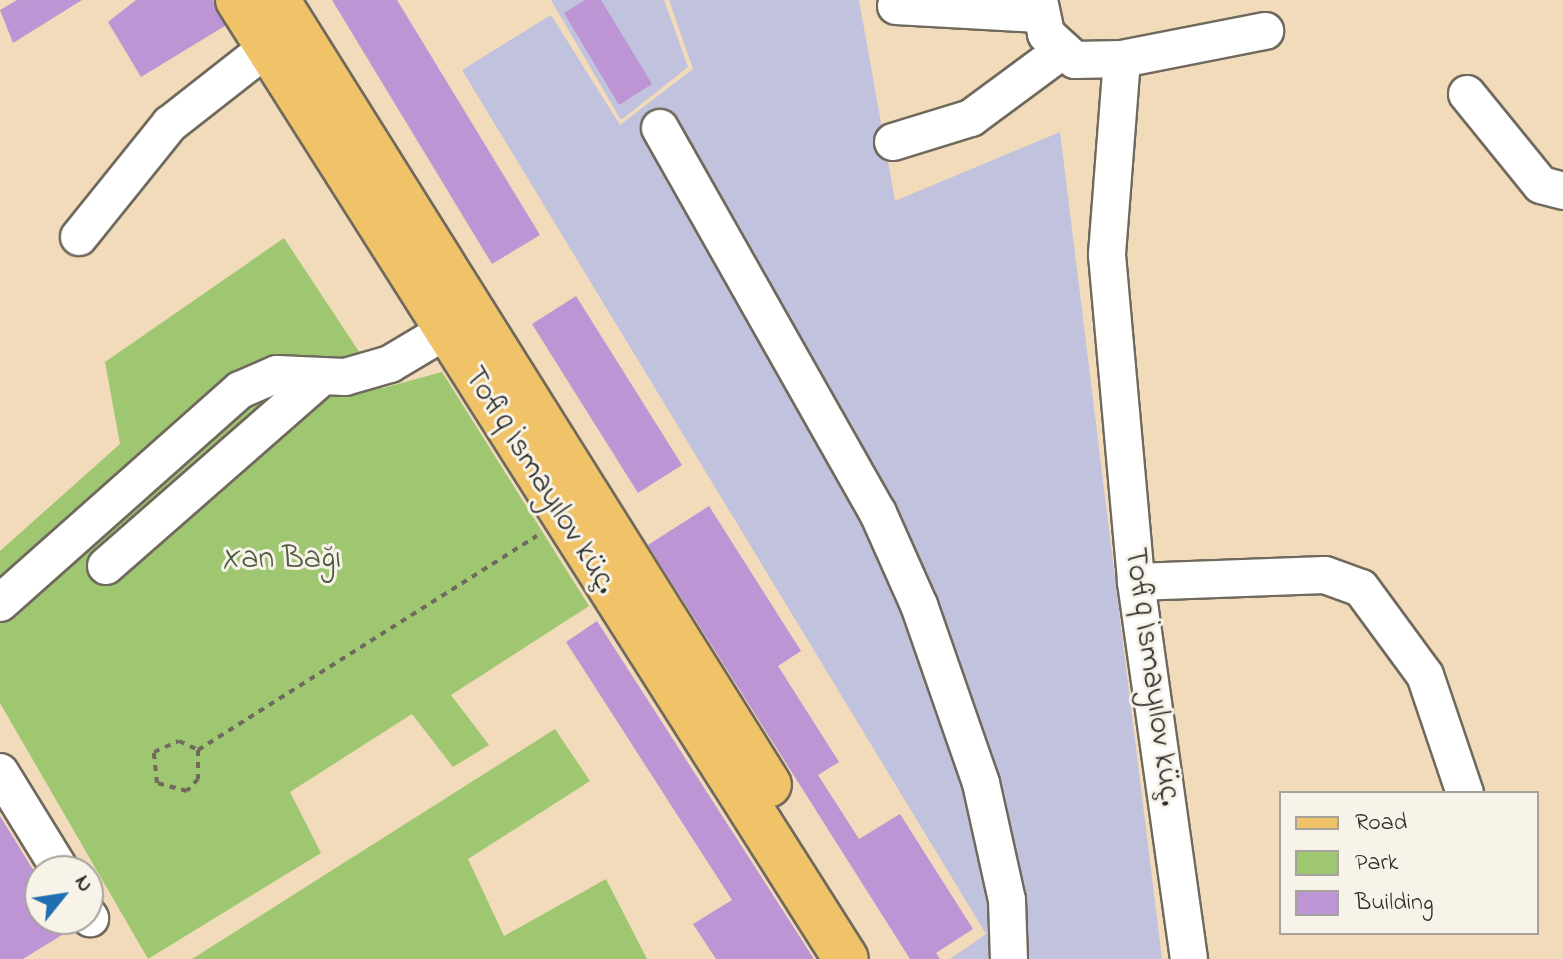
<!DOCTYPE html>
<meta charset="utf-8">
<style>
body{margin:0}
#map{position:relative;width:1563px;height:959px;overflow:hidden;background:#f1dbba;font-family:"Indie Flower",sans-serif}
div>[style]{position:absolute}
[style*='--x']{left:calc(var(--x)*1px);top:calc(var(--y)*1px);width:calc(var(--w)*1px);rotate:calc(var(--a)*1deg)}
.industrial>*{inset:0;background:#c1c2dd}
.green>*{inset:0;background:#9fc772}
.building>*{inset:0;background:#bd94d4}
.path>*{height:4px;margin-top:-2px;transform-origin:0;background:repeating-linear-gradient(90deg,#70695d 0 6px,transparent 0 12px)}
.roads{filter:drop-shadow(2px 0 #70695d) drop-shadow(-2px 0 #70695d) drop-shadow(0 2px #70695d) drop-shadow(0 -2px #70695d)}
.minor>*{height:36px;margin:-18px;padding:0 18px;transform-origin:18px;border-radius:18px;background:#fff}
.major>*{height:44px;margin:-22px;padding:0 22px;transform-origin:22px;border-radius:22px;background:#f0c369}
span{translate:-50% -50%;white-space:nowrap;text-align:center;line-height:1.15;-webkit-text-stroke:6px #f7f3e8;paint-order:stroke}
.street-label{font-size:32px;color:#2b2b2b}
.park-label{font-size:32px;color:#4e5a40}
.legend{position:absolute;left:1279px;top:791px;width:260px;height:144px;box-sizing:border-box;background:#f7f3e8;border:2px solid #a5a39c;margin:0;padding:10px 14px;list-style:none;font-size:24px;color:#2b2b2b}
.legend li{display:flex;align-items:center;gap:16px;height:40px}
.legend b{width:40px;border:2px solid #a5a39c}
.north{position:absolute;left:24px;top:855px;width:80px;height:80px;box-sizing:border-box;background:#f7f3e8;border:2px solid #a5a39c;border-radius:50%;rotate:60deg;font-size:22px;font-weight:700;line-height:32px;text-align:center;color:#2b2b2b}
.north::after{content:'';display:block;margin:auto;width:28px;height:36px;background:#1f6fb2;clip-path:polygon(50% 0,100% 100%,50% 72%,0 100%)}
</style>
<div id="map">
<div class="industrial">
<div style="clip-path:polygon(551px 0,664px 0,688px 67px,621px 120px)"></div>
<div style="clip-path:polygon(669px 0,859px 0,895px 201px,1060px 132px,1162px 959px,950px 959px,986px 934px,462px 70px,551px 15px,620px 125px,693px 69px)"></div>
</div>
<div class="green">
<div style="clip-path:polygon(284px 238px,383px 388px,442px 372px,589px 606px,451px 695px,489px 745px,453px 767px,412px 714px,290px 792px,321px 853px,148px 959px,0 703px,0 551px,120px 444px,105px 362px)"></div>
<div style="clip-path:polygon(555px 729px,590px 781px,468px 859px,504px 936px,606px 879px,647px 959px,192px 959px)"></div>
</div>
<div class="building">
<div style="clip-path:polygon(17px 0,82px 0,13px 43px,0 10px)"></div>
<div style="clip-path:polygon(136px 0,213px 0,228px 24px,141px 77px,108px 22px)"></div>
<div style="clip-path:polygon(332px 0,397px 0,540px 235px,492px 264px)"></div>
<div style="clip-path:polygon(585px 0,601px 0,652px 84px,619px 105px,564px 13px)"></div>
<div style="clip-path:polygon(576px 296px,682px 465px,638px 493px,532px 324px)"></div>
<div style="clip-path:polygon(709px 506px,801px 651px,778px 666px,839px 762px,818px 775px,859px 839px,900px 814px,973px 929px,936px 953px,940px 959px,910px 959px,648px 545px)"></div>
<div style="clip-path:polygon(597px 621px,814px 959px,716px 959px,693px 924px,732px 900px,566px 642px)"></div>
<div style="clip-path:polygon(0 816px,40px 881px,40px 919px,63px 919px,70px 930px,23px 959px,0 959px)"></div>
</div>
<div class="path">
<div style="--x:198;--y:750;--w:29;--a:90"></div>
<div style="--x:198;--y:779;--w:16;--a:133"></div>
<div style="--x:187;--y:791;--w:31;--a:-165"></div>
<div style="--x:157;--y:783;--w:31;--a:-96"></div>
<div style="--x:154;--y:752;--w:27;--a:-24"></div>
<div style="--x:179;--y:741;--w:21;--a:25"></div>
<div style="--x:198;--y:750;--w:401;--a:-32.3"></div>
</div>
<div class="roads">
<div class="minor">
<div style="--x:1039;--y:0;--w:35;--a:78"></div>
<div style="--x:1046;--y:34;--w:39;--a:42"></div>
<div style="--x:1075;--y:60;--w:47;--a:-1.2"></div>
<div style="--x:1122;--y:59;--w:146;--a:-11.1"></div>
<div style="--x:896;--y:6;--w:143;--a:3.2"></div>
<div style="--x:1122;--y:59;--w:197;--a:94.4"></div>
<div style="--x:1107;--y:255;--w:328;--a:84.9"></div>
<div style="--x:1136;--y:582;--w:381;--a:82"></div>
<div style="--x:1467;--y:94;--w:117;--a:50.9"></div>
<div style="--x:1541;--y:185;--w:23;--a:15"></div>
<div style="--x:660;--y:128;--w:442;--a:60.5"></div>
<div style="--x:878;--y:513;--w:101;--a:66"></div>
<div style="--x:919;--y:605;--w:188;--a:70.8"></div>
<div style="--x:981;--y:783;--w:120;--a:77.5"></div>
<div style="--x:1007;--y:900;--w:59;--a:88.1"></div>
<div style="--x:893;--y:142;--w:82;--a:-17.1"></div>
<div style="--x:971;--y:118;--w:109;--a:-36.5"></div>
<div style="--x:79;--y:237;--w:145;--a:-51.2"></div>
<div style="--x:170;--y:124;--w:123;--a:-38.1"></div>
<div style="--x:106;--y:566;--w:288;--a:-41.2"></div>
<div style="--x:1136;--y:582;--w:189;--a:-2.1"></div>
<div style="--x:1325;--y:575;--w:38;--a:20"></div>
<div style="--x:1361;--y:588;--w:108;--a:53.7"></div>
<div style="--x:1425;--y:675;--w:125;--a:71.3"></div>
<div style="--x:0;--y:603;--w:321;--a:-41.6"></div>
<div style="--x:240;--y:390;--w:40;--a:-23.4"></div>
<div style="--x:277;--y:374;--w:68;--a:2.5"></div>
<div style="--x:345;--y:377;--w:47;--a:-16.1"></div>
<div style="--x:390;--y:364;--w:63;--a:-30.7"></div>
<div style="--x:0;--y:772;--w:116;--a:58.4"></div>
<div style="--x:88;--y:915;--w:4;--a:56"></div>
</div>
<div class="major">
<div style="--x:238;--y:0;--w:1135;--a:57.63"></div>
<div style="--x:277;--y:0;--w:926;--a:57.92"></div>
</div>
</div>
<div class="street-label">
<span style="left:539px;top:481px;rotate:58deg">Tofiq İsmayılov küç.</span>
<span style="left:1151px;top:677px;rotate:82deg">Tofiq İsmayılov küç.</span>
</div>
<div class="park-label">
<span style="left:282px;top:560px">Xan Bağı</span>
</div>
<ul class="legend">
<li><b style="height:10px;background:#f0c369"></b>Road</li>
<li><b style="height:22px;background:#9fc772"></b>Park</li>
<li><b style="height:22px;background:#bd94d4"></b>Building</li>
</ul>
<div class="north">N</div>
</div>
